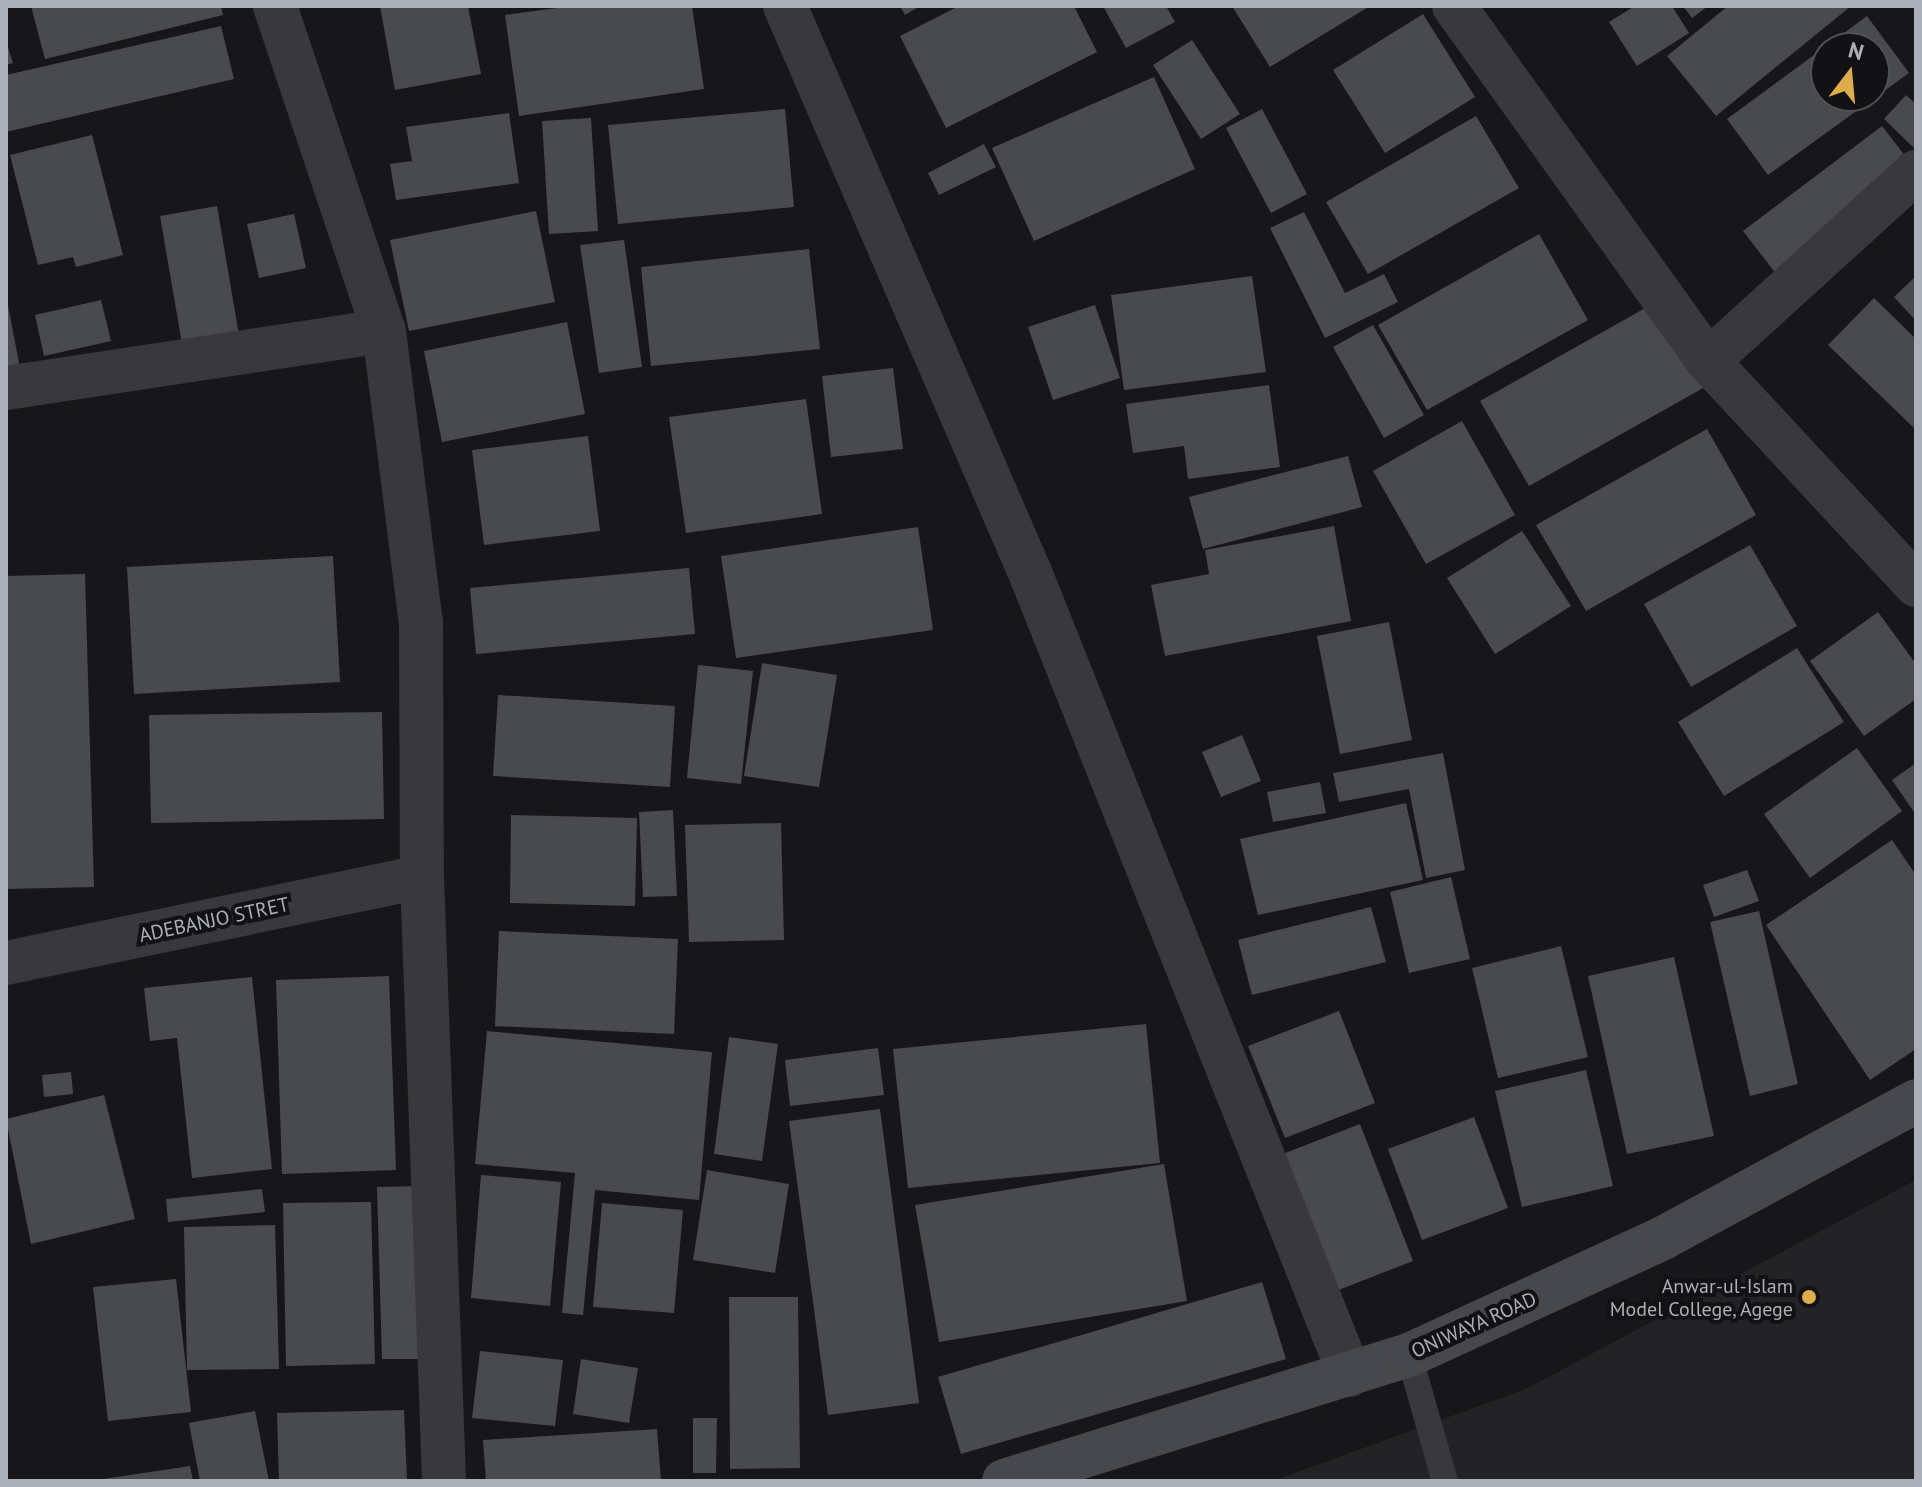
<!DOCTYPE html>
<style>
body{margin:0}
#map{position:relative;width:1922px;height:1487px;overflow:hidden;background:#171719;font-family:"PT Sans",sans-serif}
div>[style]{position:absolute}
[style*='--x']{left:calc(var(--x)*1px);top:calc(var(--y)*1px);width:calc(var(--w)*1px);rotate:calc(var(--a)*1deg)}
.built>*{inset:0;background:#232326}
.building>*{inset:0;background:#494a4e}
.service>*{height:26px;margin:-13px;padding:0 13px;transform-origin:13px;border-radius:13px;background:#39393d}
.minor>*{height:44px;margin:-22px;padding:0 22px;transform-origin:22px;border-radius:22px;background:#39393d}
.secondary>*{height:44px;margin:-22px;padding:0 22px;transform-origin:22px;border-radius:22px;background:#47484d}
.dots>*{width:22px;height:22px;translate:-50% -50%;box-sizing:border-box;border:4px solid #121214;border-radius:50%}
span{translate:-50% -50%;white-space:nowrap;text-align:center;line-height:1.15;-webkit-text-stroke:8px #121214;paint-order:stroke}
.street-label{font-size:20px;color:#abafb7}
.poi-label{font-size:20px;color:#abafb7}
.right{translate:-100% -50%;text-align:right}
.frame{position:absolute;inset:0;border:8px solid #abafb7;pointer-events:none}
.north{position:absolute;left:1810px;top:32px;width:80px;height:80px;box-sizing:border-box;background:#121214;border:2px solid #4f5155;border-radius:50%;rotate:16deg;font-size:22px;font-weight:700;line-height:32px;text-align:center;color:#abafb7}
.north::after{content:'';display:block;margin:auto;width:28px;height:36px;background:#ddad4b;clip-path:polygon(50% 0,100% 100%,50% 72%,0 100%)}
</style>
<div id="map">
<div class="built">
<div style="clip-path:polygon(1916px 1180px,1916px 1481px,1273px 1481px,1526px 1389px)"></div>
</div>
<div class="building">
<div style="clip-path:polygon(31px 6px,221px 6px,223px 15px,45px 59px)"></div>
<div style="clip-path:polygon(380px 6px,468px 6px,481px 74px,395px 90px)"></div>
<div style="clip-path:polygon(572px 6px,692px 6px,704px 89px,519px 116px,505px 15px)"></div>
<div style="clip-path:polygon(900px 6px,920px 6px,905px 15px)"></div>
<div style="clip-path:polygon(959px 6px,1074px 6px,1097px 52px,946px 128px,900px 36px)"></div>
<div style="clip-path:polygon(1103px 6px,1166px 6px,1175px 22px,1126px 48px)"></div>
<div style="clip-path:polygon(1232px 6px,1370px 6px,1270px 67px)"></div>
<div style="clip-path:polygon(1635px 6px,1672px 6px,1689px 33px,1637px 66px,1609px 22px)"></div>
<div style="clip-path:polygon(1683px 6px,1708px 6px,1692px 18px)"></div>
<div style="clip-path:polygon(1728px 6px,1851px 6px,1716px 116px,1667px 56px)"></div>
<div style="clip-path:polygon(1423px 14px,1475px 97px,1385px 153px,1333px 70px)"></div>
<div style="clip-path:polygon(evenodd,1867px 16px,1909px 73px,1768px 175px,1727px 119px,1867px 16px,1826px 48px,1874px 48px,1874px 96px,1826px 96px,1826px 48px)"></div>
<div style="clip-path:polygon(221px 26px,234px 79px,6px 132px,6px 75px)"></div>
<div style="clip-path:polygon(1192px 40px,1240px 114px,1201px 139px,1153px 65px)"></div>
<div style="clip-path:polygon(6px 41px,13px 63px,6px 65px)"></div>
<div style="clip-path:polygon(1154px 77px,1195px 169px,1034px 241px,992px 148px)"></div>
<div style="clip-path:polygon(1906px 95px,1916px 104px,1916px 150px,1884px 119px)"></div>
<div style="clip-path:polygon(785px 109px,794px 207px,618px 224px,608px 125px)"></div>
<div style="clip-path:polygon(1262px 109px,1307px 194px,1271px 213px,1226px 128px)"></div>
<div style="clip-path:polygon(509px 113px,519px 183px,396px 200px,390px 164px,412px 161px,406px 127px)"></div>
<div style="clip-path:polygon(1476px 116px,1519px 188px,1368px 274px,1326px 202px)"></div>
<div style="clip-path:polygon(591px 118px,598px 231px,549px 234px,542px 121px)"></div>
<div style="clip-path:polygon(1882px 126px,1916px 170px,1777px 275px,1743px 231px)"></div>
<div style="clip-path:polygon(92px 135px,123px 255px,76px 267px,73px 257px,38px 265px,10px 155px)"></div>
<div style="clip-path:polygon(984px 144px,996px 167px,939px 195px,928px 173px)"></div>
<div style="clip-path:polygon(217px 206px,239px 335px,182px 344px,160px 216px)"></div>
<div style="clip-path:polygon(536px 211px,555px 302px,409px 331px,390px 240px)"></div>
<div style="clip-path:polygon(1304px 212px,1345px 293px,1384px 274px,1398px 302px,1325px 338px,1270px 228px)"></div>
<div style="clip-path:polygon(294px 214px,306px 268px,259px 278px,247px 224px)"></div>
<div style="clip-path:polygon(1539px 234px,1588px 320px,1427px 410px,1378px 325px)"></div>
<div style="clip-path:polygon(624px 240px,642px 367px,599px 373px,580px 245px)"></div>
<div style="clip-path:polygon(809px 249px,820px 349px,651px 366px,641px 267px)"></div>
<div style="clip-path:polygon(1252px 276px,1266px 372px,1124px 390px,1111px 295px)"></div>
<div style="clip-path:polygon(1916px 276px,1916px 321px,1894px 297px)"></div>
<div style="clip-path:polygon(6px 295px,21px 373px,6px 375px)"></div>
<div style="clip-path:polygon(1874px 298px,1916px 339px,1916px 430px,1828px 345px)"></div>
<div style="clip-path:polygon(101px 300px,111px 341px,44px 356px,35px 315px)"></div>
<div style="clip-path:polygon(1656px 302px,1705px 387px,1529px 486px,1480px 401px)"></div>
<div style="clip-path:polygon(1095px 305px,1120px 378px,1053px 400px,1028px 327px)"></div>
<div style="clip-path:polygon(567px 322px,585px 414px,442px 442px,424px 351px)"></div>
<div style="clip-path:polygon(1373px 325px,1424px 415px,1384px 438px,1333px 347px)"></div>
<div style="clip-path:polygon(893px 368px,903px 449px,831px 457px,822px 376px)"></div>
<div style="clip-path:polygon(1269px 385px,1280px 467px,1188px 479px,1184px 446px,1133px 453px,1126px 404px)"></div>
<div style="clip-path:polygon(806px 399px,822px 514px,686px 533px,669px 417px)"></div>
<div style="clip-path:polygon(1462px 421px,1515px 515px,1426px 564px,1373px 471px)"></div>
<div style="clip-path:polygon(1707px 429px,1756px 515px,1586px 611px,1536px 525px)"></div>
<div style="clip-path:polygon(588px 436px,600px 531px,484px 545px,472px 450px)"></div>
<div style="clip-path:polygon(1348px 456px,1362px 507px,1203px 549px,1189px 497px)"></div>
<div style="clip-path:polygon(1334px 526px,1351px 621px,1165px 656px,1151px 585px,1209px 574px,1205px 550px)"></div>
<div style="clip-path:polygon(918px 527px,933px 630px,736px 658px,721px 556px)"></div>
<div style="clip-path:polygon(1522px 531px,1571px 606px,1495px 654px,1447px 578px)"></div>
<div style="clip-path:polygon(1750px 545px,1797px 626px,1691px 687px,1644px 604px)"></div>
<div style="clip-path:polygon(333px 556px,340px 682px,134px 694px,127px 567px)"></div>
<div style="clip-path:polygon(689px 568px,695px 634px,476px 654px,470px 588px)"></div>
<div style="clip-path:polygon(85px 574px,94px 887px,6px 889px,6px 576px)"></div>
<div style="clip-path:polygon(1878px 612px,1916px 664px,1916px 699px,1864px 736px,1810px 661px)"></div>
<div style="clip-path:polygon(1389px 622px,1412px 740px,1340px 754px,1317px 636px)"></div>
<div style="clip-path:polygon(1797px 648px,1844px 722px,1724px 796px,1678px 722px)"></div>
<div style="clip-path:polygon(762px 663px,837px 675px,819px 787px,744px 776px)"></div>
<div style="clip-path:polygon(698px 665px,753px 671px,741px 784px,687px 778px)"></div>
<div style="clip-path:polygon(498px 695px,675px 706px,670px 787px,493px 776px)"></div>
<div style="clip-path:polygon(382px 712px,384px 819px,151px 823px,149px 715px)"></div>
<div style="clip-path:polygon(1242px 735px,1261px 781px,1221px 797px,1202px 752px)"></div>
<div style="clip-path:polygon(1857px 748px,1902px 811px,1810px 878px,1764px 814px)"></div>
<div style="clip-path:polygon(1443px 753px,1465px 870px,1426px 878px,1409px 789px,1339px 802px,1333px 773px)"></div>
<div style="clip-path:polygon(1916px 763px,1916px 815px,1892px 780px)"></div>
<div style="clip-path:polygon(1320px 782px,1326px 813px,1273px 822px,1267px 792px)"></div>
<div style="clip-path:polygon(1406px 803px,1423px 880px,1258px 915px,1240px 839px)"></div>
<div style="clip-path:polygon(673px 810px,677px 896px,643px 897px,639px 812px)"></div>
<div style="clip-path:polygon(511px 815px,637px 818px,635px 906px,510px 903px)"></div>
<div style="clip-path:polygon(781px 823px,784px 940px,689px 942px,685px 825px)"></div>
<div style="clip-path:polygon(1892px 840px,1916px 875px,1916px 1049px,1870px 1080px,1766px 925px)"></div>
<div style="clip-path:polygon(1747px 870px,1759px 901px,1714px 917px,1703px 885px)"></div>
<div style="clip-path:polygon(1451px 877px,1470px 959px,1409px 973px,1390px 892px)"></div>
<div style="clip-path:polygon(1371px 907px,1386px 962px,1252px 995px,1238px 940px)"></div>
<div style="clip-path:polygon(1759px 911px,1798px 1084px,1750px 1096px,1710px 922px)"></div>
<div style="clip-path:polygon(499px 931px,678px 939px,674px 1034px,495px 1026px)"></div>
<div style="clip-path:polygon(1561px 946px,1588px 1057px,1498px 1078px,1472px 968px)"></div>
<div style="clip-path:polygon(1674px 957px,1714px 1136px,1627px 1154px,1588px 976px)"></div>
<div style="clip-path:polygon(389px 976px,396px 1170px,282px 1174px,276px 980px)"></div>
<div style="clip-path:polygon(252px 977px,272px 1169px,192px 1178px,177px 1038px,150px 1041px,144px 988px)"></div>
<div style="clip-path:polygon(1339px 1011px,1375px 1103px,1285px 1138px,1248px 1046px)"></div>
<div style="clip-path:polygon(1146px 1024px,1160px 1163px,908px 1188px,893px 1049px)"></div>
<div style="clip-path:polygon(487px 1031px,712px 1052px,699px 1200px,595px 1190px,583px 1315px,562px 1313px,575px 1173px,475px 1164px)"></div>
<div style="clip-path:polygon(729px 1037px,778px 1044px,762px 1161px,714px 1154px)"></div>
<div style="clip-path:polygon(878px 1048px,884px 1095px,790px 1106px,785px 1060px)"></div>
<div style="clip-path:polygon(1586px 1070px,1613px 1186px,1522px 1207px,1495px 1091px)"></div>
<div style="clip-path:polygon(71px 1072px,73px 1094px,44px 1097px,42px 1075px)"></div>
<div style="clip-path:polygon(104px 1095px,135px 1219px,31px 1244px,6px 1119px)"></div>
<div style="clip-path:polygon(880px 1109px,919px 1403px,828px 1415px,789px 1121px)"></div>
<div style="clip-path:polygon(1474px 1117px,1508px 1208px,1422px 1240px,1388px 1149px)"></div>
<div style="clip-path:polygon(1360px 1124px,1413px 1261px,1336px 1291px,1275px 1157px)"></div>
<div style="clip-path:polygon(1164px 1164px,1187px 1301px,939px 1342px,915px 1205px)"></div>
<div style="clip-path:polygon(707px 1170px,789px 1184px,775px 1273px,693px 1260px)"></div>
<div style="clip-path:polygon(481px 1175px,561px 1182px,550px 1306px,471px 1298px)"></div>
<div style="clip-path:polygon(422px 1186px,427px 1359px,382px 1359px,377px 1187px)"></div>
<div style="clip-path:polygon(262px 1189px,265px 1212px,168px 1222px,166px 1199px)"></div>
<div style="clip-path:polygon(371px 1202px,375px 1364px,286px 1366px,283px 1203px)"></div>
<div style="clip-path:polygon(602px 1203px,683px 1210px,674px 1313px,593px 1307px)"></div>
<div style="clip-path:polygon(275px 1225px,279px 1369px,187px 1370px,184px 1227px)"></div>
<div style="clip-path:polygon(176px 1279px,191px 1412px,108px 1421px,93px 1287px)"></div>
<div style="clip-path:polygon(1262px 1282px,1286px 1359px,961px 1454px,938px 1377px)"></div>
<div style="clip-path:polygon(729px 1297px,798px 1297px,800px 1468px,730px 1469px)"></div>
<div style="clip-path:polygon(480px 1351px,563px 1360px,555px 1426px,472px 1418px)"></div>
<div style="clip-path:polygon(581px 1359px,638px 1368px,629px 1423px,573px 1414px)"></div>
<div style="clip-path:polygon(404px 1410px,407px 1481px,279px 1481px,277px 1413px)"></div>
<div style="clip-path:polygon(255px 1411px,269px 1481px,200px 1481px,189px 1423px)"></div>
<div style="clip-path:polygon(693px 1418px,717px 1418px,716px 1473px,693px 1473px)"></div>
<div style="clip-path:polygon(657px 1429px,661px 1481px,486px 1481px,483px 1440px)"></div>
<div style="clip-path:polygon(190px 1466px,193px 1481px,103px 1481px,103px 1479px)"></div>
</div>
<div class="service">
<div style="--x:1409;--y:1355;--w:131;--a:74.1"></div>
</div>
<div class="minor">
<div style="--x:275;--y:6;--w:343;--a:71.5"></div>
<div style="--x:384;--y:331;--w:293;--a:82.8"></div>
<div style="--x:421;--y:622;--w:255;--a:89.8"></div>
<div style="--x:422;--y:877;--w:604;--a:87.91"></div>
<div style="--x:785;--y:6;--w:620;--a:66.62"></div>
<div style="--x:1031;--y:575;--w:861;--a:68.26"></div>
<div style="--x:1454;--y:6;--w:437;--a:54.4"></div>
<div style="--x:1708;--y:361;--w:306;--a:47.1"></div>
<div style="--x:1708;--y:361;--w:281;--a:-42.3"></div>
<div style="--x:6;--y:388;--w:382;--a:-8.6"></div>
<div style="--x:6;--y:963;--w:425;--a:-11.7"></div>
</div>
<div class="secondary">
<div style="--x:1004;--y:1481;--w:424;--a:-17.3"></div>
<div style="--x:1409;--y:1355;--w:280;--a:-24.7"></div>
<div style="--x:1663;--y:1238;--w:288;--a:-28.4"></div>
</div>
<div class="dots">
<div style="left:1809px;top:1297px;background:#ddad4b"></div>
</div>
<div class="street-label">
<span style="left:214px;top:920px;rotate:-12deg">ADEBANJO STRET</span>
<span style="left:1474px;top:1325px;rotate:-24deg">ONIWAYA ROAD</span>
</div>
<div class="poi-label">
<span class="right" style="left:1793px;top:1298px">Anwar-ul-Islam<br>Model College, Agege</span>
</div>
<div class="frame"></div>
<div class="north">N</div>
</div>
